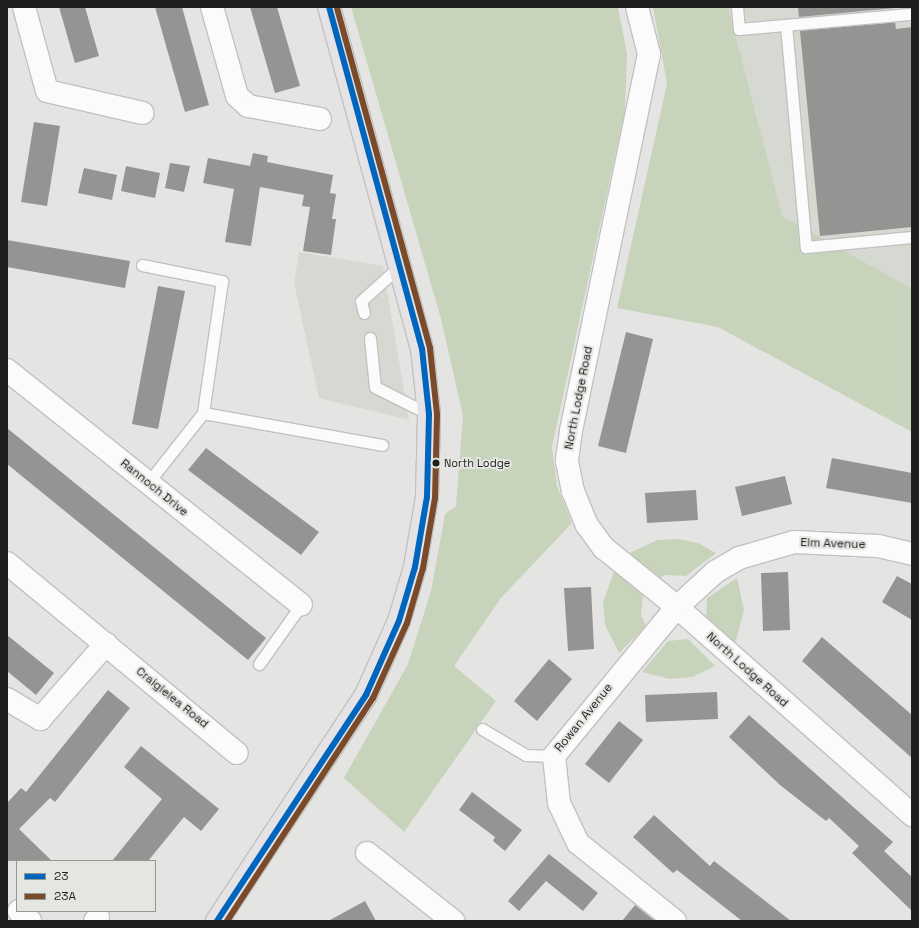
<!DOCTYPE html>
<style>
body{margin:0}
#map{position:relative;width:919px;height:928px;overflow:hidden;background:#e4e5e3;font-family:"Space Grotesk",sans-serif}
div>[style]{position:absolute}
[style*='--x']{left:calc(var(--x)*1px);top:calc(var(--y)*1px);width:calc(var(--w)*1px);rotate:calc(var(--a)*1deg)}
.built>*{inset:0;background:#d5d9d2}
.green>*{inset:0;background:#c8d3bb}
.building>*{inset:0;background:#949593}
.roads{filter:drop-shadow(1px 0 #c1c2c0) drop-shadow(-1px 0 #c1c2c0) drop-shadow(0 1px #c1c2c0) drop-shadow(0 -1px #c1c2c0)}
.service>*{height:11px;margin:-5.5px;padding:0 5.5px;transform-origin:5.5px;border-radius:5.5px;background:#fbfbfb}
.minor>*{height:22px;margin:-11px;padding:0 11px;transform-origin:11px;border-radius:11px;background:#fbfbfb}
.primary>*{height:22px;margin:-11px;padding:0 11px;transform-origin:11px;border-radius:11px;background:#e6e3e7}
.bus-1>*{height:6px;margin:-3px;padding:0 3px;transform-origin:3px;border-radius:3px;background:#0065bd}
.bus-2>*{height:6px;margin:-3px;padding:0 3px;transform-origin:3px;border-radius:3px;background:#7a4b2a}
.dots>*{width:11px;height:11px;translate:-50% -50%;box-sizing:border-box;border:2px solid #e4e6e2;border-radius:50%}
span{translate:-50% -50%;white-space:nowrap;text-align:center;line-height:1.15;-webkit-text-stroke:4px #e4e6e2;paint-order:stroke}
.bus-label{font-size:11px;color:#1f201e}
.left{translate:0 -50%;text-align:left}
.street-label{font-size:12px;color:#1f201e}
.frame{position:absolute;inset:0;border:8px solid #1f201e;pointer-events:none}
.legend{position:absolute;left:16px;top:860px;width:140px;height:52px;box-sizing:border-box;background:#e4e6e2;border:1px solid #959794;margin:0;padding:5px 7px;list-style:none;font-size:12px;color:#1f201e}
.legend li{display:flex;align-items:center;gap:8px;height:20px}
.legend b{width:20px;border:1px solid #959794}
</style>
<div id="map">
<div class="built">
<div style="clip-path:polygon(694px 7px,912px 7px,912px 312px,756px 228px)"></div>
<div style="clip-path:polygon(299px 252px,383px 266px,409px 420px,319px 398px,294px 283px)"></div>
</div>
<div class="green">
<div style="clip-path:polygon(351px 7px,618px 7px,627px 54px,625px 110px,552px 447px,557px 486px,572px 523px,501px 598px,454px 666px,496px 701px,404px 832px,344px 778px,408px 664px,431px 591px,445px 514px,456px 506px,463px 416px,441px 319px)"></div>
<div style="clip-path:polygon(653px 7px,728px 7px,782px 216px,912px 289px,912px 432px,718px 327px,617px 308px,667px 84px)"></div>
<div style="clip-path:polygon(678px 539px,698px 543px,716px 553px,686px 576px,666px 575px,657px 579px,630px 553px,657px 540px)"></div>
<div style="clip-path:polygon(615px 569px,643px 595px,641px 616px,646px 626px,619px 653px,605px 625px,603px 602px)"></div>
<div style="clip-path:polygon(737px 578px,744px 610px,735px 644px,706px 620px,707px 598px)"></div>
<div style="clip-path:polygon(688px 639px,715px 666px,692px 677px,670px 679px,642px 672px,668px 641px)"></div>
</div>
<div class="building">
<div style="clip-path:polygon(59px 7px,85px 7px,99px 56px,75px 63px)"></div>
<div style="clip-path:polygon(155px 7px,182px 7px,209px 105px,185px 112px)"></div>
<div style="clip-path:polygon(250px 7px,277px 7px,300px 86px,275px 93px)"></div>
<div style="clip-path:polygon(798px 7px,894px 7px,895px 8px,799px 17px)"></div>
<div style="clip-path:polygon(895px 22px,896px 29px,912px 27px,912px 227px,820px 236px,800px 31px)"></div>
<div style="clip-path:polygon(34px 122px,60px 126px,47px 206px,21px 202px)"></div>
<div style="clip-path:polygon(253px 153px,268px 156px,267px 162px,333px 175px,330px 193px,336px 194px,332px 219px,336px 219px,331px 255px,303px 251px,310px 207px,302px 206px,304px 195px,260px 187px,251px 246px,225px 242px,234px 189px,203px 183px,208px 158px,250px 166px)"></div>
<div style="clip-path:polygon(170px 163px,190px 166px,184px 192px,165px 188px)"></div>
<div style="clip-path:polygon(126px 166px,160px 173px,155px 198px,121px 191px)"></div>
<div style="clip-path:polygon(84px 168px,117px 175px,112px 200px,78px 193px)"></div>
<div style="clip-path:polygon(7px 240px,130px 261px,125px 288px,7px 267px)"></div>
<div style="clip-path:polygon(158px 286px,185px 291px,158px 429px,132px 424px)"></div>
<div style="clip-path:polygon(626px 332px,653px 339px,626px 453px,598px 446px)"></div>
<div style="clip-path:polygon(7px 428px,266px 638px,248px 660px,7px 464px)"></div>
<div style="clip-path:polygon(206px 448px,319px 532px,301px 555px,188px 470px)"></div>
<div style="clip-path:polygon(832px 458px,912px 473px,912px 503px,826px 488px)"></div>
<div style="clip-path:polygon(785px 476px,792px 504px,742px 516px,735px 487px)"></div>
<div style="clip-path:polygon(696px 490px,698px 520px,647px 523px,645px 493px)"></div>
<div style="clip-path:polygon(788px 572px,790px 630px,763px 631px,761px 573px)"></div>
<div style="clip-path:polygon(897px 576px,912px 584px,912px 620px,882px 602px)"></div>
<div style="clip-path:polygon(591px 587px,594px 649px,568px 651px,564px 588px)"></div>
<div style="clip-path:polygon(7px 635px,54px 673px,36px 695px,7px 671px)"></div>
<div style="clip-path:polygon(822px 637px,912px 715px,912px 758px,802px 661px)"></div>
<div style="clip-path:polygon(549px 659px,572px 679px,537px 721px,514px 701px)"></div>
<div style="clip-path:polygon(108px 690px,130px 708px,55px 802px,50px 798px,19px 829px,52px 861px,7px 861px,7px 803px,21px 788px,26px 792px)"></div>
<div style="clip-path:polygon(717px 692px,718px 719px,646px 722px,645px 695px)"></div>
<div style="clip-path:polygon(749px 715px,893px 842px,884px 851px,912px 877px,912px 911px,852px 853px,859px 846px,829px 818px,826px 821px,780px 785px,729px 737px)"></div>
<div style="clip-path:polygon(619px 721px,643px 740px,609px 783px,585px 764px)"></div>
<div style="clip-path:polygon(141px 746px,219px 809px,201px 831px,184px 817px,148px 861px,112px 861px,162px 799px,124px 767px)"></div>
<div style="clip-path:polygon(472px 792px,522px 830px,505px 851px,493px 841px,495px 837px,459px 810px)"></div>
<div style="clip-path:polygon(654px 815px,710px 866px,714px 861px,791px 921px,742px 921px,677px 870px,673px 873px,633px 837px)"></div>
<div style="clip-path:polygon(549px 854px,598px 893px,583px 911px,546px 881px,519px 911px,508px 901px)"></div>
<div style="clip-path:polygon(365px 901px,376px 921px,328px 921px)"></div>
<div style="clip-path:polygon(635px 905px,655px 921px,622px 921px)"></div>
</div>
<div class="roads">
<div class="service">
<div style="--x:737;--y:7;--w:22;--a:85"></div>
<div style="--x:739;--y:29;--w:174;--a:-5"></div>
<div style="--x:786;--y:25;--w:223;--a:84.9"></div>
<div style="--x:806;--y:247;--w:106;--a:-5.4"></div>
<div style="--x:142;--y:265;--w:82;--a:11.3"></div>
<div style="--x:222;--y:281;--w:133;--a:98.2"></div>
<div style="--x:203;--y:413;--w:90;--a:128.3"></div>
<div style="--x:364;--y:313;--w:12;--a:-104"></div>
<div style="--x:361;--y:301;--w:54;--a:-42"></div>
<div style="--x:370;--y:338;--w:49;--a:84.2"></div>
<div style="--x:375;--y:387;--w:60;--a:26.6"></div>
<div style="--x:203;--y:413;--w:182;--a:10.1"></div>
<div style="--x:259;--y:664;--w:72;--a:-54.6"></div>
<div style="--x:482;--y:729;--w:51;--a:30.6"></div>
<div style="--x:526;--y:755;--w:28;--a:2"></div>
</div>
<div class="minor">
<div style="--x:24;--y:7;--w:87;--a:74.7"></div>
<div style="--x:47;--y:91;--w:98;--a:13"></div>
<div style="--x:212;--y:7;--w:92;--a:74.3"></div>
<div style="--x:237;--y:96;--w:15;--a:42"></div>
<div style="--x:248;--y:106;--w:73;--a:10.2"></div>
<div style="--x:637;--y:7;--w:49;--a:75.7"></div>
<div style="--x:649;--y:54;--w:385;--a:101.7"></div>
<div style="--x:571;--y:431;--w:30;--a:98"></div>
<div style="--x:567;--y:461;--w:31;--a:79"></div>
<div style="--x:573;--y:491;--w:37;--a:68"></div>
<div style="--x:587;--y:525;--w:29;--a:54"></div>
<div style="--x:604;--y:548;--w:94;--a:38.9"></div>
<div style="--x:677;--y:607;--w:314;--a:41.5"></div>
<div style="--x:7;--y:370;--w:376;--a:38.6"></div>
<div style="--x:7;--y:563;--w:298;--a:39.6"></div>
<div style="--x:7;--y:699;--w:39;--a:31"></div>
<div style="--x:40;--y:719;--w:100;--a:-48.7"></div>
<div style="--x:367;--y:853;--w:110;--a:38.3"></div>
<div style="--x:19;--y:911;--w:15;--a:42"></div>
<div style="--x:95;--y:921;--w:5;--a:-53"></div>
<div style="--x:675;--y:921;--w:124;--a:-141.2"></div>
<div style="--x:578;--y:843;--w:44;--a:-115.4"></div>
<div style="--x:559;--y:803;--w:47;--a:-96.1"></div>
<div style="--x:554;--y:756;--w:193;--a:-50.5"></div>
<div style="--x:677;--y:607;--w:52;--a:-42.6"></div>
<div style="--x:715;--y:572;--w:28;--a:-30"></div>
<div style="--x:739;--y:558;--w:57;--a:-16.2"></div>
<div style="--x:794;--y:542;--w:84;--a:2.7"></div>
<div style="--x:878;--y:546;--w:35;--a:13"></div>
</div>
<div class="primary">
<div style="--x:217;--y:921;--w:271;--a:-56.6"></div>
<div style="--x:366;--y:695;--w:81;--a:-66"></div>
<div style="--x:399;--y:621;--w:56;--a:-73.5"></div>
<div style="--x:415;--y:567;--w:71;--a:-80.3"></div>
<div style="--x:427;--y:497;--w:83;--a:-88.6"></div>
<div style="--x:429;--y:414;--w:65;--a:-96.1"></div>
<div style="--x:422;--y:349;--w:354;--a:-105.2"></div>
</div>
</div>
<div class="bus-1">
<div style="--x:217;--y:921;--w:271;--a:-56.6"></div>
<div style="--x:366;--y:695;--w:81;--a:-66"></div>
<div style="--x:399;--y:621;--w:56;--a:-73.5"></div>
<div style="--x:415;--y:567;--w:71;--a:-80.3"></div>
<div style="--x:427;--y:497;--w:83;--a:-88.6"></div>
<div style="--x:429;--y:414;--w:65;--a:-96.1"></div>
<div style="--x:422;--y:349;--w:354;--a:-105.2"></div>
</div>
<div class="bus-2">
<div style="--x:227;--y:921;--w:267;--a:-56.8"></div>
<div style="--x:373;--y:698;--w:82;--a:-65.6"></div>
<div style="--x:407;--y:623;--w:57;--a:-73.8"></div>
<div style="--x:423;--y:568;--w:71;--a:-80.3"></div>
<div style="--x:435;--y:498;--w:84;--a:-88.6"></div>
<div style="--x:437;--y:414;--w:66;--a:-96.1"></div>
<div style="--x:430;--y:348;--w:353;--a:-105.3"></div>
</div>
<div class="dots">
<div style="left:436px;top:463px;background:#1f201e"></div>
</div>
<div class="bus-label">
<span class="left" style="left:444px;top:463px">North Lodge</span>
</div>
<div class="street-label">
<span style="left:579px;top:398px;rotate:-79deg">North Lodge Road</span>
<span style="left:154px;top:488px;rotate:39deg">Rannoch Drive</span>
<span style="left:833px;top:544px;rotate:2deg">Elm Avenue</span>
<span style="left:747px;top:670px;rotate:42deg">North Lodge Road</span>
<span style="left:172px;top:698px;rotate:39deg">Craigielea Road</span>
<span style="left:584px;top:718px;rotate:-51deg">Rowan Avenue</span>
</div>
<div class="frame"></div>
<ul class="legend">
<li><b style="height:5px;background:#0065bd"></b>23</li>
<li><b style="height:5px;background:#7a4b2a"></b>23A</li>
</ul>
</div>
